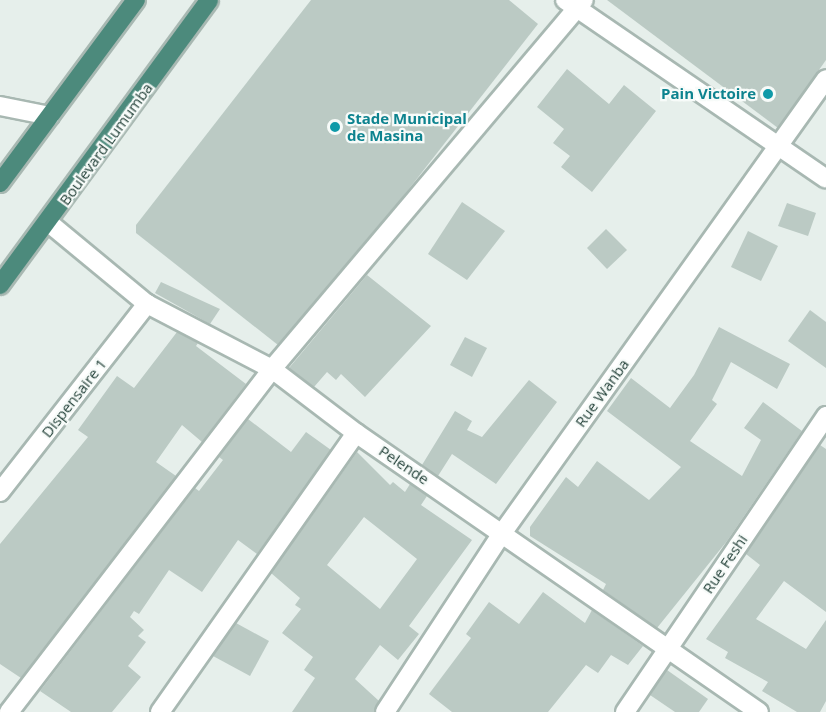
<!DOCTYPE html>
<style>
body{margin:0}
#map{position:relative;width:826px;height:712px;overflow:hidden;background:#e6efeb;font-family:"Open Sans",sans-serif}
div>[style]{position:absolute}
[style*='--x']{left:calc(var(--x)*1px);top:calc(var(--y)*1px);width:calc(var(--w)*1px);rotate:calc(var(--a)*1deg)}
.building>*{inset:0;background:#bbcac4}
.roads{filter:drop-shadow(2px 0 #a8b8b2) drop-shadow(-2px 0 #a8b8b2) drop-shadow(0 2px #a8b8b2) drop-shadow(0 -2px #a8b8b2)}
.minor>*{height:18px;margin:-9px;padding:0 9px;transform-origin:9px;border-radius:9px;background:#fff}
.trunk>*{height:18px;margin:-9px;padding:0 9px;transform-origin:9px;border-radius:9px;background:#4c8a7c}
.dots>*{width:16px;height:16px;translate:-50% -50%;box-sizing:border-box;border:3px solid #f7fbf9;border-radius:50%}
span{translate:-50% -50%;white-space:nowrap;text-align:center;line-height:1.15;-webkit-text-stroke:4.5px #f7fbf9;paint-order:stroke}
.culture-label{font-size:15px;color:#0d838f;font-weight:700}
.right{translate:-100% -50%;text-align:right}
.left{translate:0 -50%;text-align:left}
.street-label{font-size:15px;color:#24423a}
</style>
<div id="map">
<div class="building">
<div style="clip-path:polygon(311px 0,509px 0,538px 24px,401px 199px,278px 345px,136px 233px,136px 225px)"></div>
<div style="clip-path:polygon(607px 0,826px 0,826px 60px,778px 128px)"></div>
<div style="clip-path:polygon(567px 69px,609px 104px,624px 85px,656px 111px,592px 192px,561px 167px,570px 156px,553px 143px,564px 129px,537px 107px)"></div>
<div style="clip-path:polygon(462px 202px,505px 231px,467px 280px,428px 254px)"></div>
<div style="clip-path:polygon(787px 203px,816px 213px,808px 236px,778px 226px)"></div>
<div style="clip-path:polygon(606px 229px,627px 250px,607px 269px,587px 248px)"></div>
<div style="clip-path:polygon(748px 231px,778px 246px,761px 281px,731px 267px)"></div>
<div style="clip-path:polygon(367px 275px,431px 326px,365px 397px,341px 374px,336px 380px,327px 372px,314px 387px,289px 368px)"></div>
<div style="clip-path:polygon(161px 282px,220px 309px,210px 324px,155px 293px)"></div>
<div style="clip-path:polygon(810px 310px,826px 322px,826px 368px,788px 341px)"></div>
<div style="clip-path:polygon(719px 327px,790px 364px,777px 389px,731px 362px,712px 400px,717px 404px,690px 441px,742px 476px,761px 440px,744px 428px,763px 402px,802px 431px,727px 541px,657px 628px,603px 590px,606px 584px,530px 536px,530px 527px,566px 477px,578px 487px,597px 461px,649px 500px,681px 467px,607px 411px,631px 378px,670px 408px,694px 375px)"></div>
<div style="clip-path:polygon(177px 332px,198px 343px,196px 346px,246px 384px,202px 442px,182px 425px,156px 462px,176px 476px,21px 678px,0 664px,0 544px,88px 437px,78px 430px,117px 376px,134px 388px)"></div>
<div style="clip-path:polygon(465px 337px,487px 348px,472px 377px,450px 365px)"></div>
<div style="clip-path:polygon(529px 380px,557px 402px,496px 484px,452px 454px,438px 476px,422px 465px,455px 411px,472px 421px,467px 430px,482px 437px)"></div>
<div style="clip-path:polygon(248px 419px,291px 452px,306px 432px,331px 450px,257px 554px,238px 540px,202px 592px,169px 570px,139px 614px,134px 611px,130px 617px,144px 630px,138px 636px,146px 642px,128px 666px,141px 677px,112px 712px,71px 712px,40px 691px,195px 488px,199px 491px,223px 460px,219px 457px)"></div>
<div style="clip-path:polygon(820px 445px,826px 449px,826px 612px,784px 581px,756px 619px,806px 649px,826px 620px,826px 701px,820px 712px,797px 712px,762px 691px,768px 682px,725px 658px,728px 652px,706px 639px,760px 565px,746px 554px)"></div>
<div style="clip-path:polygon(evenodd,357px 452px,390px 485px,393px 482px,405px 492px,410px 484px,427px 496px,421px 505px,472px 540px,409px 626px,419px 634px,398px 660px,380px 645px,355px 679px,379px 701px,374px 712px,292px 712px,315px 678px,304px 670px,313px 657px,282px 633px,301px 609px,295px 605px,300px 598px,271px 573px,357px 452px,364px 517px,417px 559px,380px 609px,327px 565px,364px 517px)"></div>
<div style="clip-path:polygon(543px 592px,585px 623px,592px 610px,643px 646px,628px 665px,611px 655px,598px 673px,586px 665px,548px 712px,452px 712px,429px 694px,471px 638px,466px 634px,489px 602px,519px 624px)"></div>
<div style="clip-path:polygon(236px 623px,269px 641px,250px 676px,213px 656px)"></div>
<div style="clip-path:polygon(667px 670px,708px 699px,699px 712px,675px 712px,650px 695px)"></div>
</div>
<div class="roads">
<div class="minor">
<div style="--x:565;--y:0;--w:316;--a:34.4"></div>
<div style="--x:0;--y:106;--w:51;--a:11.3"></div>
<div style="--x:49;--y:223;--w:127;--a:39.6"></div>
<div style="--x:147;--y:304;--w:141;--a:27.5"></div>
<div style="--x:272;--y:369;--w:106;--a:37.3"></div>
<div style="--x:356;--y:433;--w:490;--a:34.7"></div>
<div style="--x:0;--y:492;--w:239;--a:-52"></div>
<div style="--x:9;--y:712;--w:432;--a:-52.5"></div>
<div style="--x:272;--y:369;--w:483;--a:-49.8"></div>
<div style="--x:160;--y:712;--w:341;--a:-54.9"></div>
<div style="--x:385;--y:712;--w:215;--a:-56.8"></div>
<div style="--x:503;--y:532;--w:556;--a:-54.51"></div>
<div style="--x:625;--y:712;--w:358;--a:-55.8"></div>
</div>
<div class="trunk">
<div style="--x:0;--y:183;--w:228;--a:-53.4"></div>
<div style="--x:0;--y:285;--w:353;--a:-53.7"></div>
</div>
</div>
<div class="dots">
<div style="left:768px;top:94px;background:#0f9aa8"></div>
<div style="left:335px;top:127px;background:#0f9aa8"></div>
</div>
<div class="culture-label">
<span class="right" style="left:756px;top:94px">Pain Victoire</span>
<span class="left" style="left:347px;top:127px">Stade Municipal<br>de Masina</span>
</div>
<div class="street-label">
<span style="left:106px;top:144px;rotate:-54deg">Boulevard Lumumba</span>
<span style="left:602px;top:393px;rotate:-54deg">Rue Wanba</span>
<span style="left:74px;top:398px;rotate:-52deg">Dispensaire 1</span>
<span style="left:404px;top:465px;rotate:34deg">Pelende</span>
<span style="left:725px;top:564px;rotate:-56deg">Rue Feshi</span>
</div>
</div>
